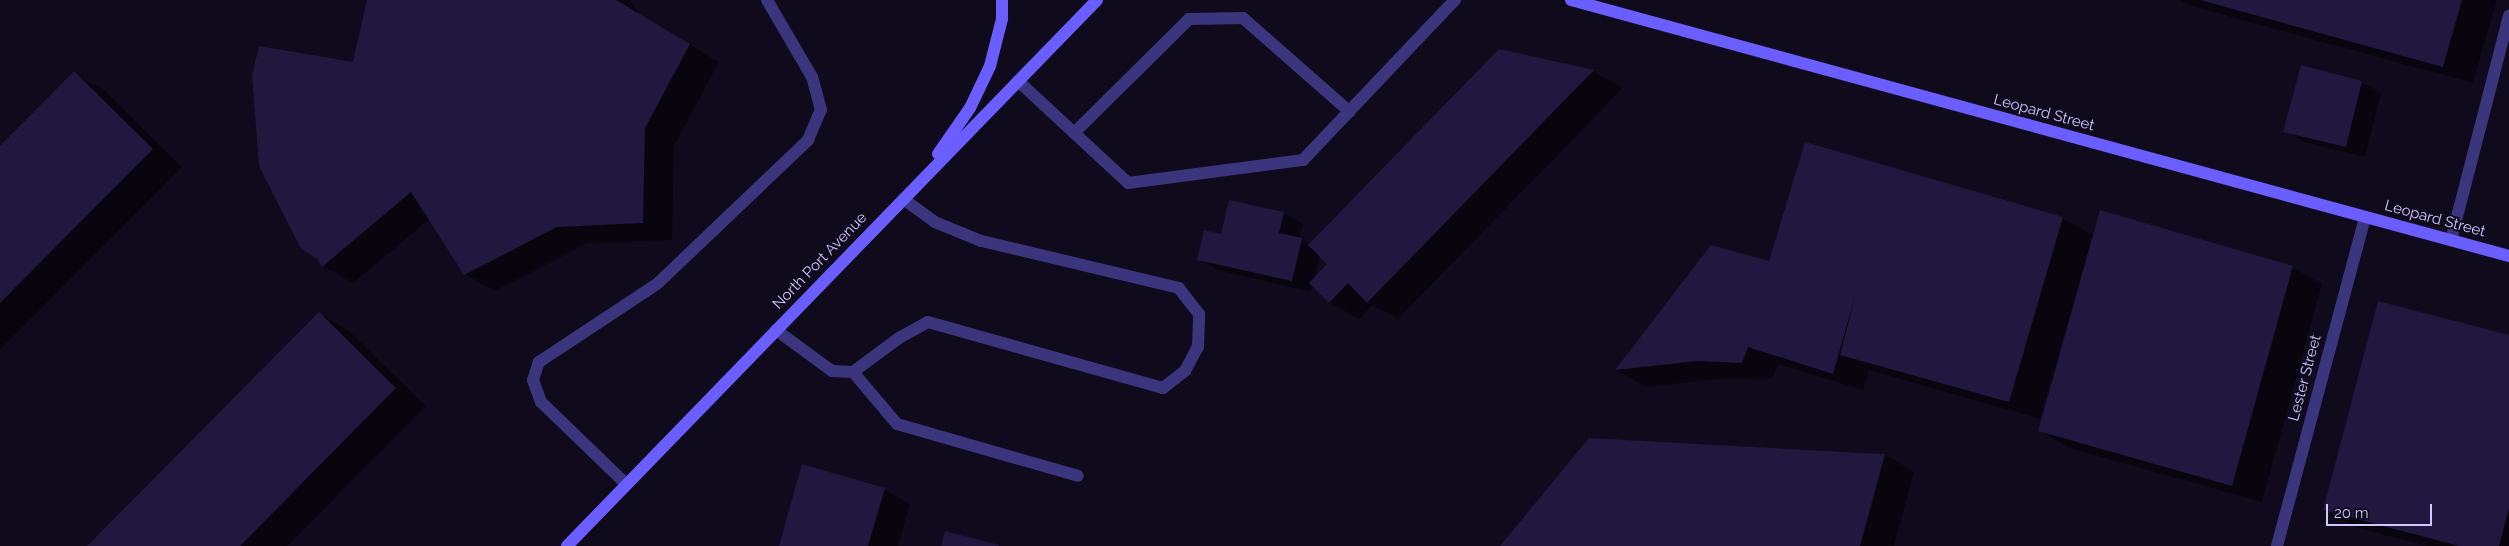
<!DOCTYPE html>
<style>
body{margin:0}
#map{position:relative;width:2509px;height:546px;overflow:hidden;background:#0f0b1d;font-family:Raleway,sans-serif}
div>[style]{position:absolute}
[style*='--x']{left:calc(var(--x)*1px);top:calc(var(--y)*1px);width:calc(var(--w)*1px);rotate:calc(var(--a)*1deg)}
.shadow>*{inset:0;background:#0007}
.building>*{inset:0;background:#21173f}
.service>*{height:12px;margin:-6px;padding:0 6px;transform-origin:6px;border-radius:6px;background:#3b357e}
.minor>*{height:12px;margin:-6px;padding:0 6px;transform-origin:6px;border-radius:6px;background:#3b357e}
.secondary>*{height:12px;margin:-6px;padding:0 6px;transform-origin:6px;border-radius:6px;background:#6a5eff}
span{translate:-50% -50%;white-space:nowrap;text-align:center;line-height:1.15;-webkit-text-stroke:4px #0f0b1d;paint-order:stroke}
.street-label{font-size:15px;color:#d0c7ff}
.scale{position:absolute;left:2326px;top:504px;width:106px;height:22px;box-sizing:border-box;border:2px solid #d0c7ff;border-top:0;padding-left:6px;font-size:15px;line-height:18px;white-space:nowrap;color:#d0c7ff;-webkit-text-stroke:4px #0f0b1d;paint-order:stroke}
</style>
<div id="map">
<div class="shadow">
<div style="clip-path:polygon(368px 0,630px 0,640px 15px,719px 62px,674px 146px,672px 240px,588px 243px,495px 291px,465px 274px,430px 219px,353px 283px,323px 266px,354px 63px)"></div>
<div style="clip-path:polygon(2180px 0,2497px 0,2473px 83px,2191px 6px)"></div>
<div style="clip-path:polygon(evenodd,1499px 50px,1594px 71px,1623px 88px,1398px 319px,1373px 305px,1359px 319px,1329px 302px,1313px 285px,1311px 292px,1218px 270px,1198px 259px,1222px 236px,1284px 213px,1303px 224px,1299px 239px,1310px 244px,1499px 50px,1320px 255px,1329px 264px,1314px 280px,1320px 255px)"></div>
<div style="clip-path:polygon(2302px 66px,2362px 82px,2381px 93px,2365px 157px,2304px 142px,2285px 131px)"></div>
<div style="clip-path:polygon(74px 73px,104px 90px,182px 167px,0 350px,0 148px)"></div>
<div style="clip-path:polygon(1806px 143px,2063px 218px,2094px 236px,2292px 267px,2322px 284px,2262px 502px,2069px 448px,2039px 430px,2055px 364px,2040px 419px,1869px 370px,1863px 390px,1778px 364px,1772px 379px,1729px 378px,1646px 387px,1616px 370px,1712px 246px,1770px 263px)"></div>
<div style="clip-path:polygon(319px 313px,349px 331px,426px 406px,287px 546px,89px 546px)"></div>
<div style="clip-path:polygon(2509px 336px,2509px 546px,2427px 546px,2354px 527px,2324px 509px)"></div>
<div style="clip-path:polygon(1885px 455px,1914px 472px,1894px 546px,1502px 546px)"></div>
<div style="clip-path:polygon(884px 489px,910px 504px,898px 546px,780px 546px)"></div>
</div>
<div class="building">
<div style="clip-path:polygon(367px 0,616px 0,690px 44px,645px 128px,643px 223px,557px 227px,464px 275px,411px 192px,322px 267px,317px 259px,300px 247px,259px 166px,252px 75px,259px 46px,353px 62px)"></div>
<div style="clip-path:polygon(2200px 0,2462px 0,2443px 67px)"></div>
<div style="clip-path:polygon(1499px 49px,1594px 70px,1367px 303px,1348px 283px,1329px 303px,1309px 283px,1327px 264px,1308px 245px)"></div>
<div style="clip-path:polygon(2301px 65px,2362px 81px,2346px 147px,2283px 132px)"></div>
<div style="clip-path:polygon(74px 71px,153px 149px,0 303px,0 146px)"></div>
<div style="clip-path:polygon(1805px 142px,2063px 217px,2009px 402px,1840px 355px,1856px 293px,1833px 374px,1748px 347px,1742px 363px,1698px 361px,1615px 370px,1711px 245px,1769px 261px)"></div>
<div style="clip-path:polygon(1229px 200px,1284px 212px,1279px 233px,1302px 238px,1292px 281px,1197px 260px,1204px 230px,1221px 234px)"></div>
<div style="clip-path:polygon(2100px 210px,2293px 266px,2232px 486px,2038px 431px)"></div>
<div style="clip-path:polygon(2378px 301px,2509px 335px,2509px 508px,2499px 546px,2459px 546px,2323px 510px)"></div>
<div style="clip-path:polygon(319px 312px,396px 388px,240px 546px,87px 546px)"></div>
<div style="clip-path:polygon(1589px 438px,1880px 454px,1885px 454px,1860px 546px,1500px 546px)"></div>
<div style="clip-path:polygon(802px 464px,885px 488px,868px 546px,779px 546px)"></div>
<div style="clip-path:polygon(945px 531px,999px 545px,999px 546px,941px 546px)"></div>
</div>
<div class="service">
<div style="--x:1018;--y:81;--w:150;--a:42.8"></div>
<div style="--x:1128;--y:183;--w:177;--a:-7.5"></div>
<div style="--x:1303;--y:160;--w:221;--a:-46.5"></div>
<div style="--x:1074;--y:133;--w:162;--a:-44.7"></div>
<div style="--x:1189;--y:19;--w:54;--a:-1.1"></div>
<div style="--x:1243;--y:18;--w:142;--a:41.3"></div>
<div style="--x:776;--y:330;--w:69;--a:36.2"></div>
<div style="--x:832;--y:371;--w:21;--a:3"></div>
<div style="--x:853;--y:372;--w:57;--a:-36.5"></div>
<div style="--x:899;--y:338;--w:33;--a:-29"></div>
<div style="--x:928;--y:322;--w:244;--a:15.7"></div>
<div style="--x:1163;--y:388;--w:28;--a:-38"></div>
<div style="--x:1185;--y:371;--w:27;--a:-62"></div>
<div style="--x:1198;--y:347;--w:33;--a:-88"></div>
<div style="--x:1199;--y:314;--w:33;--a:-128"></div>
<div style="--x:1179;--y:288;--w:204;--a:-166.6"></div>
<div style="--x:981;--y:241;--w:50;--a:-157.6"></div>
<div style="--x:935;--y:222;--w:39;--a:-144"></div>
<div style="--x:853;--y:372;--w:68;--a:49.8"></div>
<div style="--x:897;--y:424;--w:188;--a:16"></div>
<div style="--x:626;--y:484;--w:118;--a:-136"></div>
<div style="--x:541;--y:402;--w:23;--a:-110"></div>
<div style="--x:533;--y:380;--w:19;--a:-72"></div>
<div style="--x:539;--y:362;--w:141;--a:-33.5"></div>
<div style="--x:657;--y:284;--w:209;--a:-43.6"></div>
<div style="--x:808;--y:140;--w:33;--a:-67"></div>
<div style="--x:821;--y:110;--w:34;--a:-105"></div>
<div style="--x:812;--y:77;--w:89;--a:-120.3"></div>
</div>
<div class="minor">
<div style="--x:2451;--y:240;--w:232;--a:-75.5"></div>
<div style="--x:2277;--y:546;--w:340;--a:-75"></div>
</div>
<div class="secondary">
<div style="--x:1571;--y:0;--w:972;--a:15.27"></div>
<div style="--x:938;--y:154;--w:56;--a:-55.2"></div>
<div style="--x:970;--y:108;--w:47;--a:-64.5"></div>
<div style="--x:990;--y:66;--w:49;--a:-75.7"></div>
<div style="--x:1002;--y:19;--w:19;--a:-90"></div>
<div style="--x:567;--y:546;--w:761;--a:-45.85"></div>
</div>
<div class="street-label">
<span style="left:2044px;top:113px;rotate:15deg">Leopard Street</span>
<span style="left:2435px;top:219px;rotate:15deg">Leopard Street</span>
<span style="left:820px;top:261px;rotate:-46deg">North Port Avenue</span>
<span style="left:2305px;top:378px;rotate:-75deg">Lester Street</span>
</div>
<div class="scale">20 m</div>
</div>
